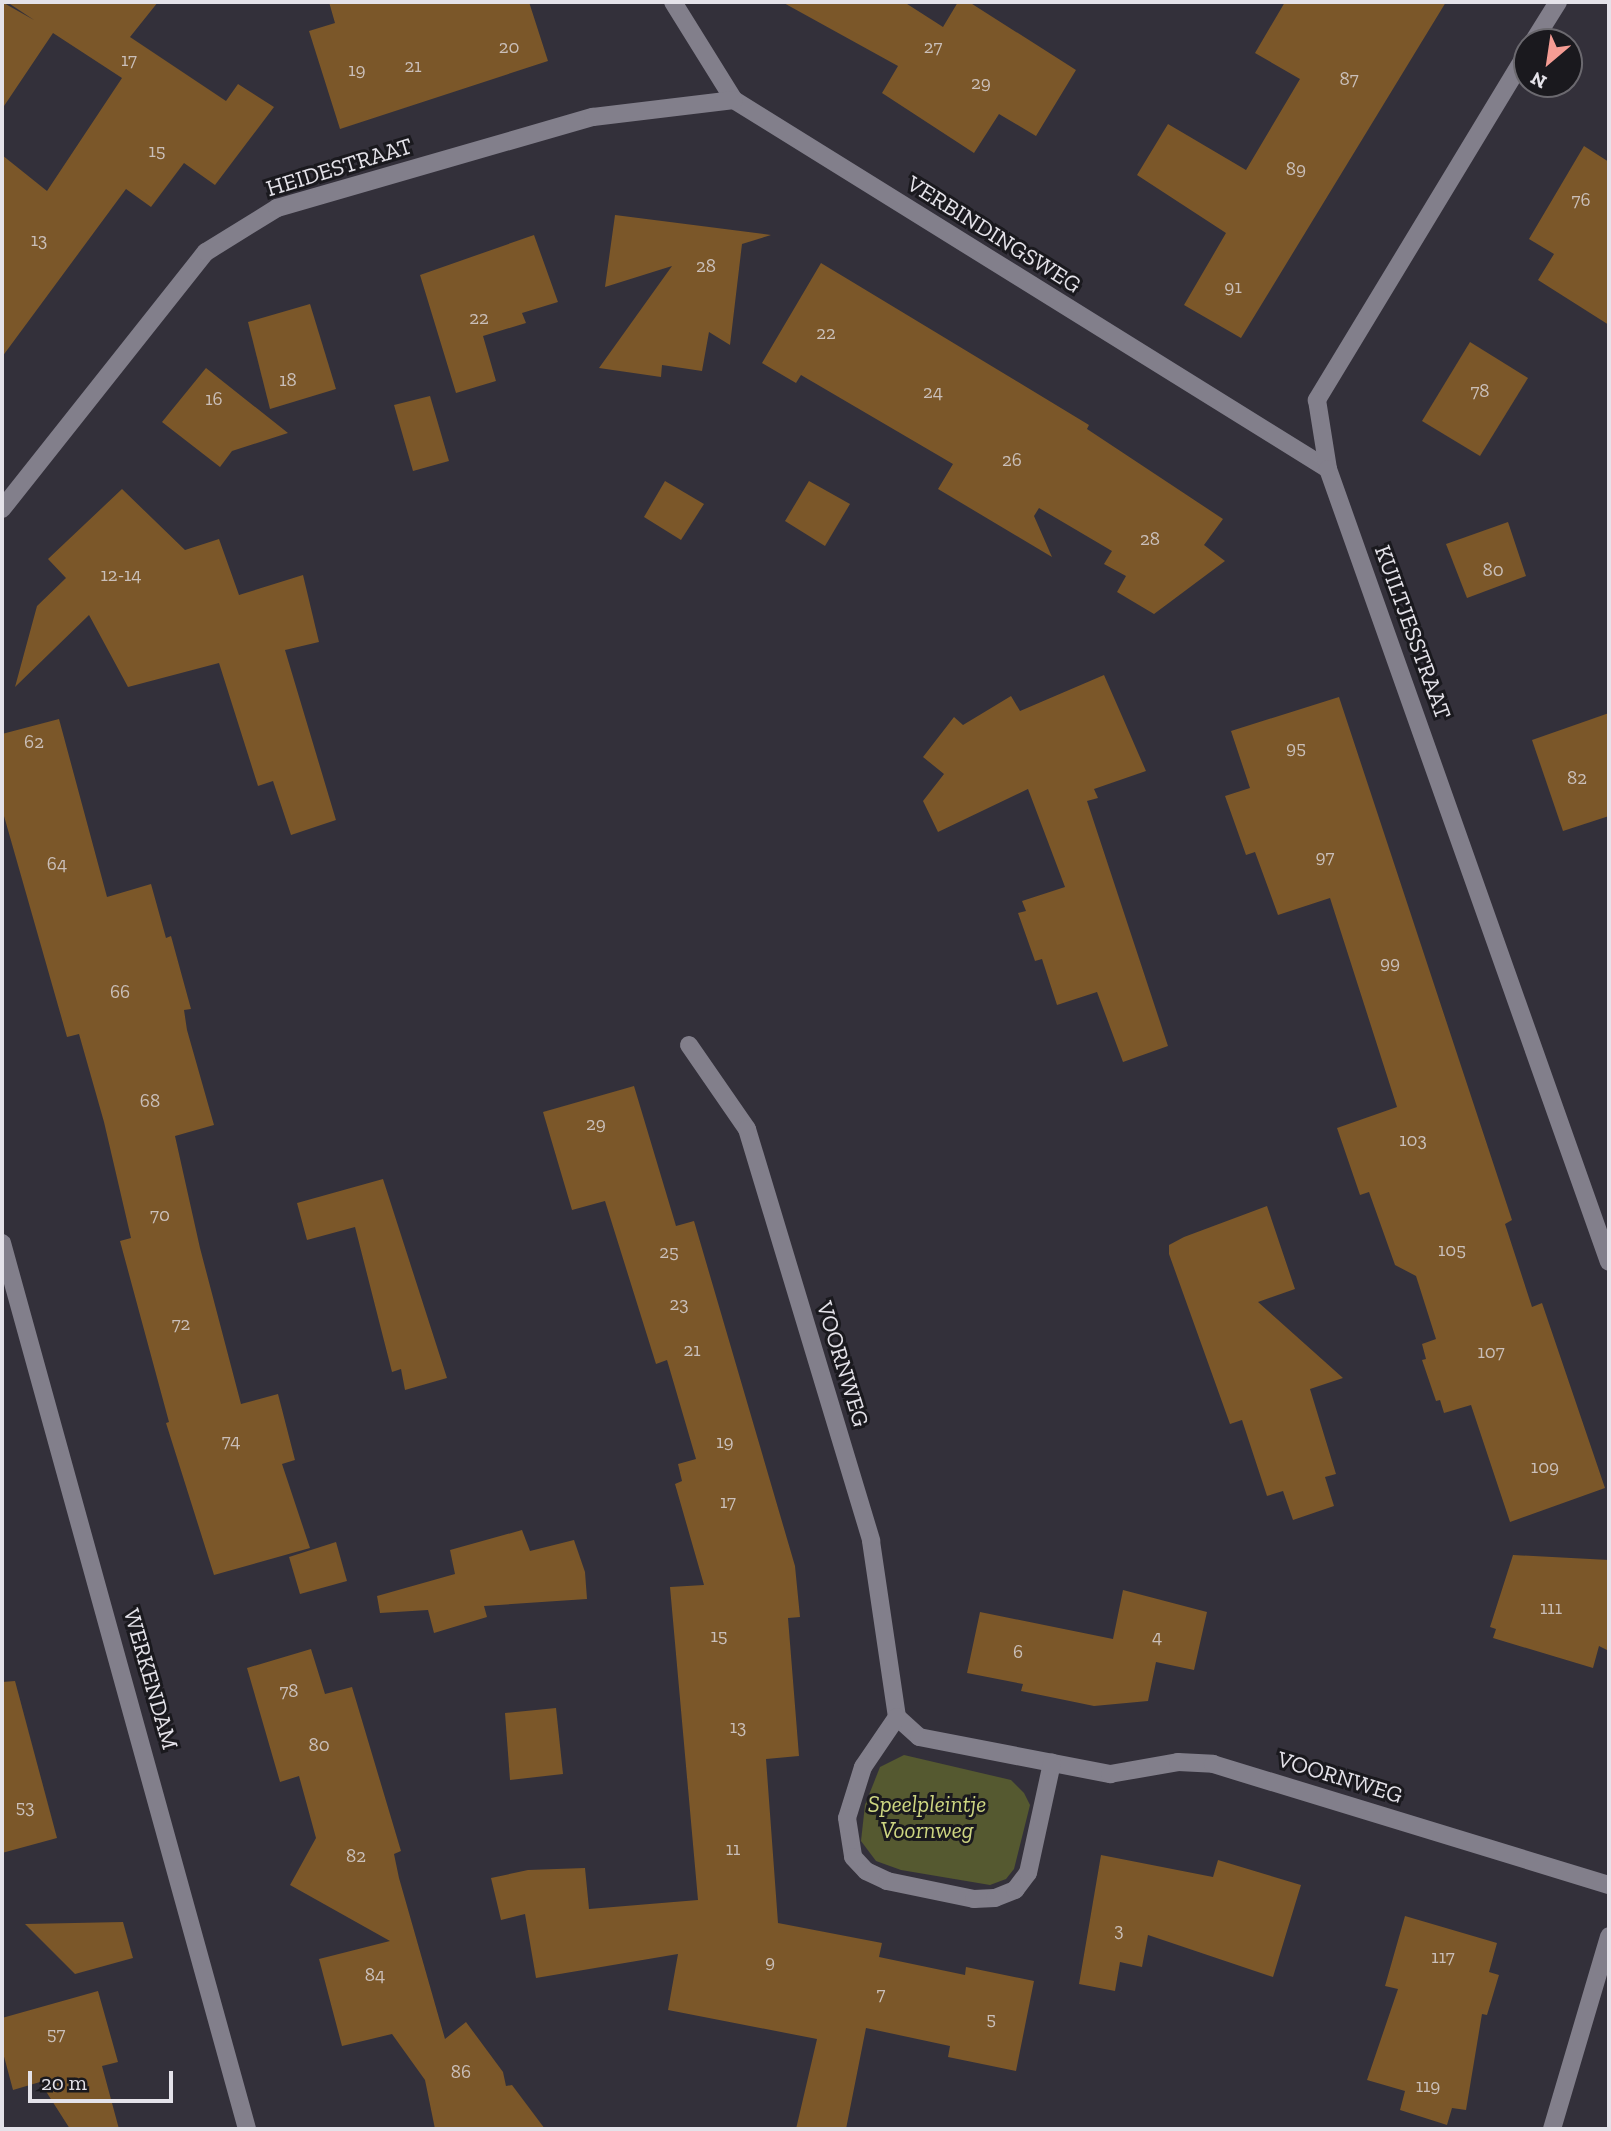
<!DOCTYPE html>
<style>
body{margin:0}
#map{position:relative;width:1611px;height:2131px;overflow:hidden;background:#33303a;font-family:"Zilla Slab",serif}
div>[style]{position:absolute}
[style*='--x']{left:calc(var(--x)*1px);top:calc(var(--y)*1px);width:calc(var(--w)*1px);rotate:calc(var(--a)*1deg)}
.green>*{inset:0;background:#555930}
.building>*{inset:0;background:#7b5729}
.minor>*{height:18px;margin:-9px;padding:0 9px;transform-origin:9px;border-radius:9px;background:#827f8b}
span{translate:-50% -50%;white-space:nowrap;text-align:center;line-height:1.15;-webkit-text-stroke:6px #1a191e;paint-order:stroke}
.number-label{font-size:19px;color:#cabfb9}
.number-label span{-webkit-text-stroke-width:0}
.street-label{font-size:23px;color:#e4e2e9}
.park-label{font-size:23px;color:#ced681;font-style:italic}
.frame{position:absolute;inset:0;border:4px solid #e4e2e9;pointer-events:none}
.north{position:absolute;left:1513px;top:28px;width:70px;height:70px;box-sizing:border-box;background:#1a191e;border:2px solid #6b696f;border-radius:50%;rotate:209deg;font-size:19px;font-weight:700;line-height:28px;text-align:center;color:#e4e2e9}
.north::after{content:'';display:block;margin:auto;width:24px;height:32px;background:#f59c94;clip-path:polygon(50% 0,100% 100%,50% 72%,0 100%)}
.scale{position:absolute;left:28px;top:2071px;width:145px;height:32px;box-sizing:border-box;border:4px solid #e4e2e9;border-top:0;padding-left:9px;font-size:21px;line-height:24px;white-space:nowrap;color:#e4e2e9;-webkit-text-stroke:5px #1a191e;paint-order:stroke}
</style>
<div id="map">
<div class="green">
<div style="clip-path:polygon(904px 1755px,1011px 1780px,1024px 1793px,1030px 1805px,1014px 1869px,1006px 1879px,990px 1885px,901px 1870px,876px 1861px,861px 1841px,865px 1805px,880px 1767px)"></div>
</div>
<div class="building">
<div style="clip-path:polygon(2px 2px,34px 20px,7px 2px,158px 2px,130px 37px,226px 101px,238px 84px,274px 107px,215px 185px,184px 163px,151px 207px,126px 189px,2px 357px,2px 155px,47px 191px,122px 78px,53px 33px,2px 109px)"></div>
<div style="clip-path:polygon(329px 2px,529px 2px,548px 61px,340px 129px,309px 31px,335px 23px)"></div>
<div style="clip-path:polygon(782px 2px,904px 2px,943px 27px,958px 2px,969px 2px,1076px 70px,1036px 136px,999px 114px,974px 153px,882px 93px,898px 66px)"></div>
<div style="clip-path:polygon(1285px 2px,1446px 2px,1241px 338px,1184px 305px,1226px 233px,1137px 175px,1168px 124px,1246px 170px,1300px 79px,1255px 53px)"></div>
<div style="clip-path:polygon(1584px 146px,1609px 162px,1609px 325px,1538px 280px,1554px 254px,1529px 239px)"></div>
<div style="clip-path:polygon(615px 215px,771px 235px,742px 244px,730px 345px,709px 332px,702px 371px,662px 365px,661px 377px,599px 368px,672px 266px,605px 287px)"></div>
<div style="clip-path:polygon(534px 235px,558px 302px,522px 313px,526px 323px,483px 336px,496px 381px,456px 393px,420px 275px)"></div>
<div style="clip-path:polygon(821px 263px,1089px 425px,1087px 429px,1223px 519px,1204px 545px,1225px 561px,1154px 614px,1117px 592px,1126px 576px,1104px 564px,1112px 551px,1039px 508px,1034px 516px,1052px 557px,938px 489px,953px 464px,801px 375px,796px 383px,762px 363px)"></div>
<div style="clip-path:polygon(310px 304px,336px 389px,270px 409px,248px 322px)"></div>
<div style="clip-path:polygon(1470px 342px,1528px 378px,1480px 456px,1422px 421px)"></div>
<div style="clip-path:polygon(206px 368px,288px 433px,232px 451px,220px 467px,162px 422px)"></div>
<div style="clip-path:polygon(430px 396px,449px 461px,413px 471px,394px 405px)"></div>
<div style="clip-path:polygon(665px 481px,704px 504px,681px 540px,644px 517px)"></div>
<div style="clip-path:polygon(809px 481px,850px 504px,825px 546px,785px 521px)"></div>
<div style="clip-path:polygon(122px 489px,185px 550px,219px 539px,239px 595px,303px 575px,319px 642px,285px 650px,336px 820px,291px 835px,273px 781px,258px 786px,219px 663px,128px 687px,89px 615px,15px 687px,37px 606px,66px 578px,48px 559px)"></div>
<div style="clip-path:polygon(1508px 522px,1526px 576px,1467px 598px,1446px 544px)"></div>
<div style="clip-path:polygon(1104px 675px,1146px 771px,1094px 789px,1098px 798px,1087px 801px,1168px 1046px,1123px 1062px,1097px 992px,1057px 1005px,1042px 959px,1035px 961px,1018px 913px,1026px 911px,1022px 901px,1065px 887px,1028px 789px,938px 832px,923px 801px,944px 774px,923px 757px,954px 717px,963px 725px,1011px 696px,1020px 711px)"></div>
<div style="clip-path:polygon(1339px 697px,1512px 1220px,1505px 1224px,1532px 1307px,1542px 1303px,1605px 1488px,1510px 1522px,1471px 1405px,1444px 1413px,1440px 1400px,1436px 1401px,1422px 1360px,1426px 1359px,1422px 1344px,1436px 1339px,1416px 1276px,1395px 1265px,1369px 1192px,1360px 1195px,1337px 1128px,1397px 1107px,1330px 898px,1278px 915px,1255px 852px,1246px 855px,1225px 796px,1250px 788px,1231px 731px)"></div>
<div style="clip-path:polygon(1609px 713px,1609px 816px,1563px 831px,1532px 740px)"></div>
<div style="clip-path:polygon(59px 719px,107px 897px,151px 884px,166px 938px,171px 936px,191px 1009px,184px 1010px,187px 1030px,214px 1125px,175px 1136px,200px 1248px,241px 1404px,278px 1394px,295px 1460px,282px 1464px,310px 1548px,214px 1575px,166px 1423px,169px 1422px,120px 1241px,131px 1238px,104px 1122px,79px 1034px,67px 1037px,2px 809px,2px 734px)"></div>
<div style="clip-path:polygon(634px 1086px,676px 1226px,694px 1221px,795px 1566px,800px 1617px,788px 1618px,799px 1756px,766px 1759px,778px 1923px,882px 1943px,879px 1957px,965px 1975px,966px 1967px,1034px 1981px,1016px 2071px,948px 2057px,950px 2046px,866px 2028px,846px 2129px,796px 2129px,817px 2039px,668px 2010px,678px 1954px,536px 1978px,525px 1914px,501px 1920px,491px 1878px,528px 1870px,585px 1868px,589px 1909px,698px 1900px,670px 1587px,704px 1585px,675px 1484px,682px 1481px,678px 1464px,696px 1459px,667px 1360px,656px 1364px,605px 1201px,572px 1210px,543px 1112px)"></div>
<div style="clip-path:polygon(383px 1179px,447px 1378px,405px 1390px,401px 1369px,392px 1372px,355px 1227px,307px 1240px,297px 1203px)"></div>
<div style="clip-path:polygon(1267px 1206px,1295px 1289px,1258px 1302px,1343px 1378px,1310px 1389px,1336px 1474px,1325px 1477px,1334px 1506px,1293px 1520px,1283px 1491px,1267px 1496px,1242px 1420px,1230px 1424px,1169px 1254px,1169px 1245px,1184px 1237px)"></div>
<div style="clip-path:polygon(522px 1530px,530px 1551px,574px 1540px,585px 1572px,587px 1599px,484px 1606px,487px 1617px,434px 1633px,428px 1610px,380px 1613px,377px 1596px,455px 1574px,450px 1550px)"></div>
<div style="clip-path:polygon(336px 1542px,347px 1581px,300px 1594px,289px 1557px)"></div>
<div style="clip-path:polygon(1513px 1555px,1609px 1560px,1609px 1651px,1599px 1646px,1593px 1668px,1493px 1638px,1496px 1629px,1490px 1627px)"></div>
<div style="clip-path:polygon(1123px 1590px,1207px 1612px,1194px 1670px,1156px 1662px,1148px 1701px,1094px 1706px,1021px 1691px,1023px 1684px,967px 1673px,980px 1612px,1113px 1639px)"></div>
<div style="clip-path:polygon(311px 1649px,325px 1694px,352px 1687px,401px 1851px,394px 1854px,399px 1878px,445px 2039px,466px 2022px,503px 2072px,506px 2086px,512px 2085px,545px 2129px,435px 2129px,425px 2080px,392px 2034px,342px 2046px,319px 1959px,390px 1941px,290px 1885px,316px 1838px,299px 1776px,280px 1782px,247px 1668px)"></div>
<div style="clip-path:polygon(15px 1681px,57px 1838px,2px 1853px,2px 1682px)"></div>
<div style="clip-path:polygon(556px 1708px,563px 1774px,510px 1780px,505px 1713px)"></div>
<div style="clip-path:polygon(1101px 1855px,1213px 1877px,1218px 1860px,1301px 1885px,1273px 1977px,1148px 1935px,1142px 1967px,1120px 1962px,1115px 1991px,1079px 1984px)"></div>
<div style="clip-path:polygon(1405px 1916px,1497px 1943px,1489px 1972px,1499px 1975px,1487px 2015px,1482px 2014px,1466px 2110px,1452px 2108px,1447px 2125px,1400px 2110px,1405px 2091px,1367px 2080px,1398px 1989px,1385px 1986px)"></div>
<div style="clip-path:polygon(123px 1922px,133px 1958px,75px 1974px,25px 1924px)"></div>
<div style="clip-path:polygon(98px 1991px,118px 2062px,102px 2066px,119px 2129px,70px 2129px,40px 2082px,13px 2090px,2px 2049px,2px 2018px)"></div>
</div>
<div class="minor">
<div style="--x:673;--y:2;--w:115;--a:58.1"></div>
<div style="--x:734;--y:100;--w:699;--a:31.85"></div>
<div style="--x:1533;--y:42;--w:47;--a:-58"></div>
<div style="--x:1527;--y:53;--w:406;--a:121.2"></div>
<div style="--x:1317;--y:400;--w:70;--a:80.9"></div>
<div style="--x:1328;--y:469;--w:841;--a:70.49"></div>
<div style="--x:2;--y:509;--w:328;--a:-51.6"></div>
<div style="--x:206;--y:252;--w:84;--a:-31.8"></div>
<div style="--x:277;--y:208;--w:329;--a:-16.1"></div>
<div style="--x:593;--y:117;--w:142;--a:-6.9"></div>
<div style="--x:689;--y:1045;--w:102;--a:55.4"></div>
<div style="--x:747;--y:1129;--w:430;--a:73.2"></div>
<div style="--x:871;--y:1541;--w:178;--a:81.6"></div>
<div style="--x:897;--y:1717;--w:30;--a:42"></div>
<div style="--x:919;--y:1737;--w:195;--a:11"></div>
<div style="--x:1110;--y:1774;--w:69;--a:-10"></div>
<div style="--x:1178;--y:1762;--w:35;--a:3"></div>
<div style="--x:1213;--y:1764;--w:414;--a:17"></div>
<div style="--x:2;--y:1243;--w:919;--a:74.54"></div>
<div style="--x:897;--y:1717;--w:60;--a:124.2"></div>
<div style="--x:863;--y:1767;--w:53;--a:107.4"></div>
<div style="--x:847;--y:1818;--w:39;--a:81"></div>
<div style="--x:853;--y:1857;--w:19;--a:47"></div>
<div style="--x:866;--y:1871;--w:23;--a:25"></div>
<div style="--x:887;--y:1881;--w:89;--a:11.7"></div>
<div style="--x:974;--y:1899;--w:21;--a:-3"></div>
<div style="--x:995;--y:1898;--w:22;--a:-22"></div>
<div style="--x:1015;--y:1890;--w:21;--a:-53"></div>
<div style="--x:1028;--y:1873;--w:113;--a:-77.7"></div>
<div style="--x:1552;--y:2129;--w:201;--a:-73.5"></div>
</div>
<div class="number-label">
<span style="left:509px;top:47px">20</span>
<span style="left:933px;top:47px">27</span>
<span style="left:129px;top:60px">17</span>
<span style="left:413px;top:66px">21</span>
<span style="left:357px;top:70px">19</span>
<span style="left:1349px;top:79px">87</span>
<span style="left:981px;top:83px">29</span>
<span style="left:157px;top:151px">15</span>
<span style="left:1296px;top:169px">89</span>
<span style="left:1581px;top:200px">76</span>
<span style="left:39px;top:240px">13</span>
<span style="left:706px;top:266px">28</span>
<span style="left:1233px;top:287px">91</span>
<span style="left:479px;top:318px">22</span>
<span style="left:826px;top:333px">22</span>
<span style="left:288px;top:380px">18</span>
<span style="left:1480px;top:391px">78</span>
<span style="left:933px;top:392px">24</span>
<span style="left:214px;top:399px">16</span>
<span style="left:1012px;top:460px">26</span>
<span style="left:1150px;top:539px">28</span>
<span style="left:1493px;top:570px">80</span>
<span style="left:121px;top:575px">12-14</span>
<span style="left:34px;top:742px">62</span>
<span style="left:1296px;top:748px">95</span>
<span style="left:1577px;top:778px">82</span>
<span style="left:1325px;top:857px">97</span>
<span style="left:57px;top:864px">64</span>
<span style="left:1390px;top:963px">99</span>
<span style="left:120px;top:992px">66</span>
<span style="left:150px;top:1101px">68</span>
<span style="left:596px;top:1124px">29</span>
<span style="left:1413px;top:1140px">103</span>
<span style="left:160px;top:1215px">70</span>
<span style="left:1452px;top:1250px">105</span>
<span style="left:669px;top:1252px">25</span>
<span style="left:679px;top:1304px">23</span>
<span style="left:181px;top:1324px">72</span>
<span style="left:692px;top:1350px">21</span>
<span style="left:1491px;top:1352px">107</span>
<span style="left:231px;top:1441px">74</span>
<span style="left:725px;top:1442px">19</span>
<span style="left:1545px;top:1467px">109</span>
<span style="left:728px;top:1502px">17</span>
<span style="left:1551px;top:1608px">111</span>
<span style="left:719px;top:1636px">15</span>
<span style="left:1157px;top:1637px">4</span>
<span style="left:1018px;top:1652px">6</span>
<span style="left:289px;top:1691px">78</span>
<span style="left:738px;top:1727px">13</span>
<span style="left:319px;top:1745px">80</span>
<span style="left:25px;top:1807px">53</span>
<span style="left:733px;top:1849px">11</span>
<span style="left:356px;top:1856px">82</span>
<span style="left:1119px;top:1930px">3</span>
<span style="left:1443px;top:1957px">117</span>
<span style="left:770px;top:1962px">9</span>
<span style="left:375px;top:1975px">84</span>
<span style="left:881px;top:1994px">7</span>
<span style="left:991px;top:2019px">5</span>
<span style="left:56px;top:2034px">57</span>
<span style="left:461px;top:2072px">86</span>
<span style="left:1428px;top:2086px">119</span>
</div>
<div class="street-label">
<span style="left:339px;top:167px;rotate:-17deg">HEIDESTRAAT</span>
<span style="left:994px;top:234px;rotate:32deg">VERBINDINGSWEG</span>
<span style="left:1413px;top:632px;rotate:70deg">KUILTJESSTRAAT</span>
<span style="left:843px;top:1364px;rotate:73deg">VOORNWEG</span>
<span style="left:151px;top:1679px;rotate:74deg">WERKENDAM</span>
<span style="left:1340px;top:1777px;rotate:17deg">VOORNWEG</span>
</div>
<div class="park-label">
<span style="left:927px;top:1817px">Speelpleintje<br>Voornweg</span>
</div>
<div class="frame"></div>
<div class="north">N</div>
<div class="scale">20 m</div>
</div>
